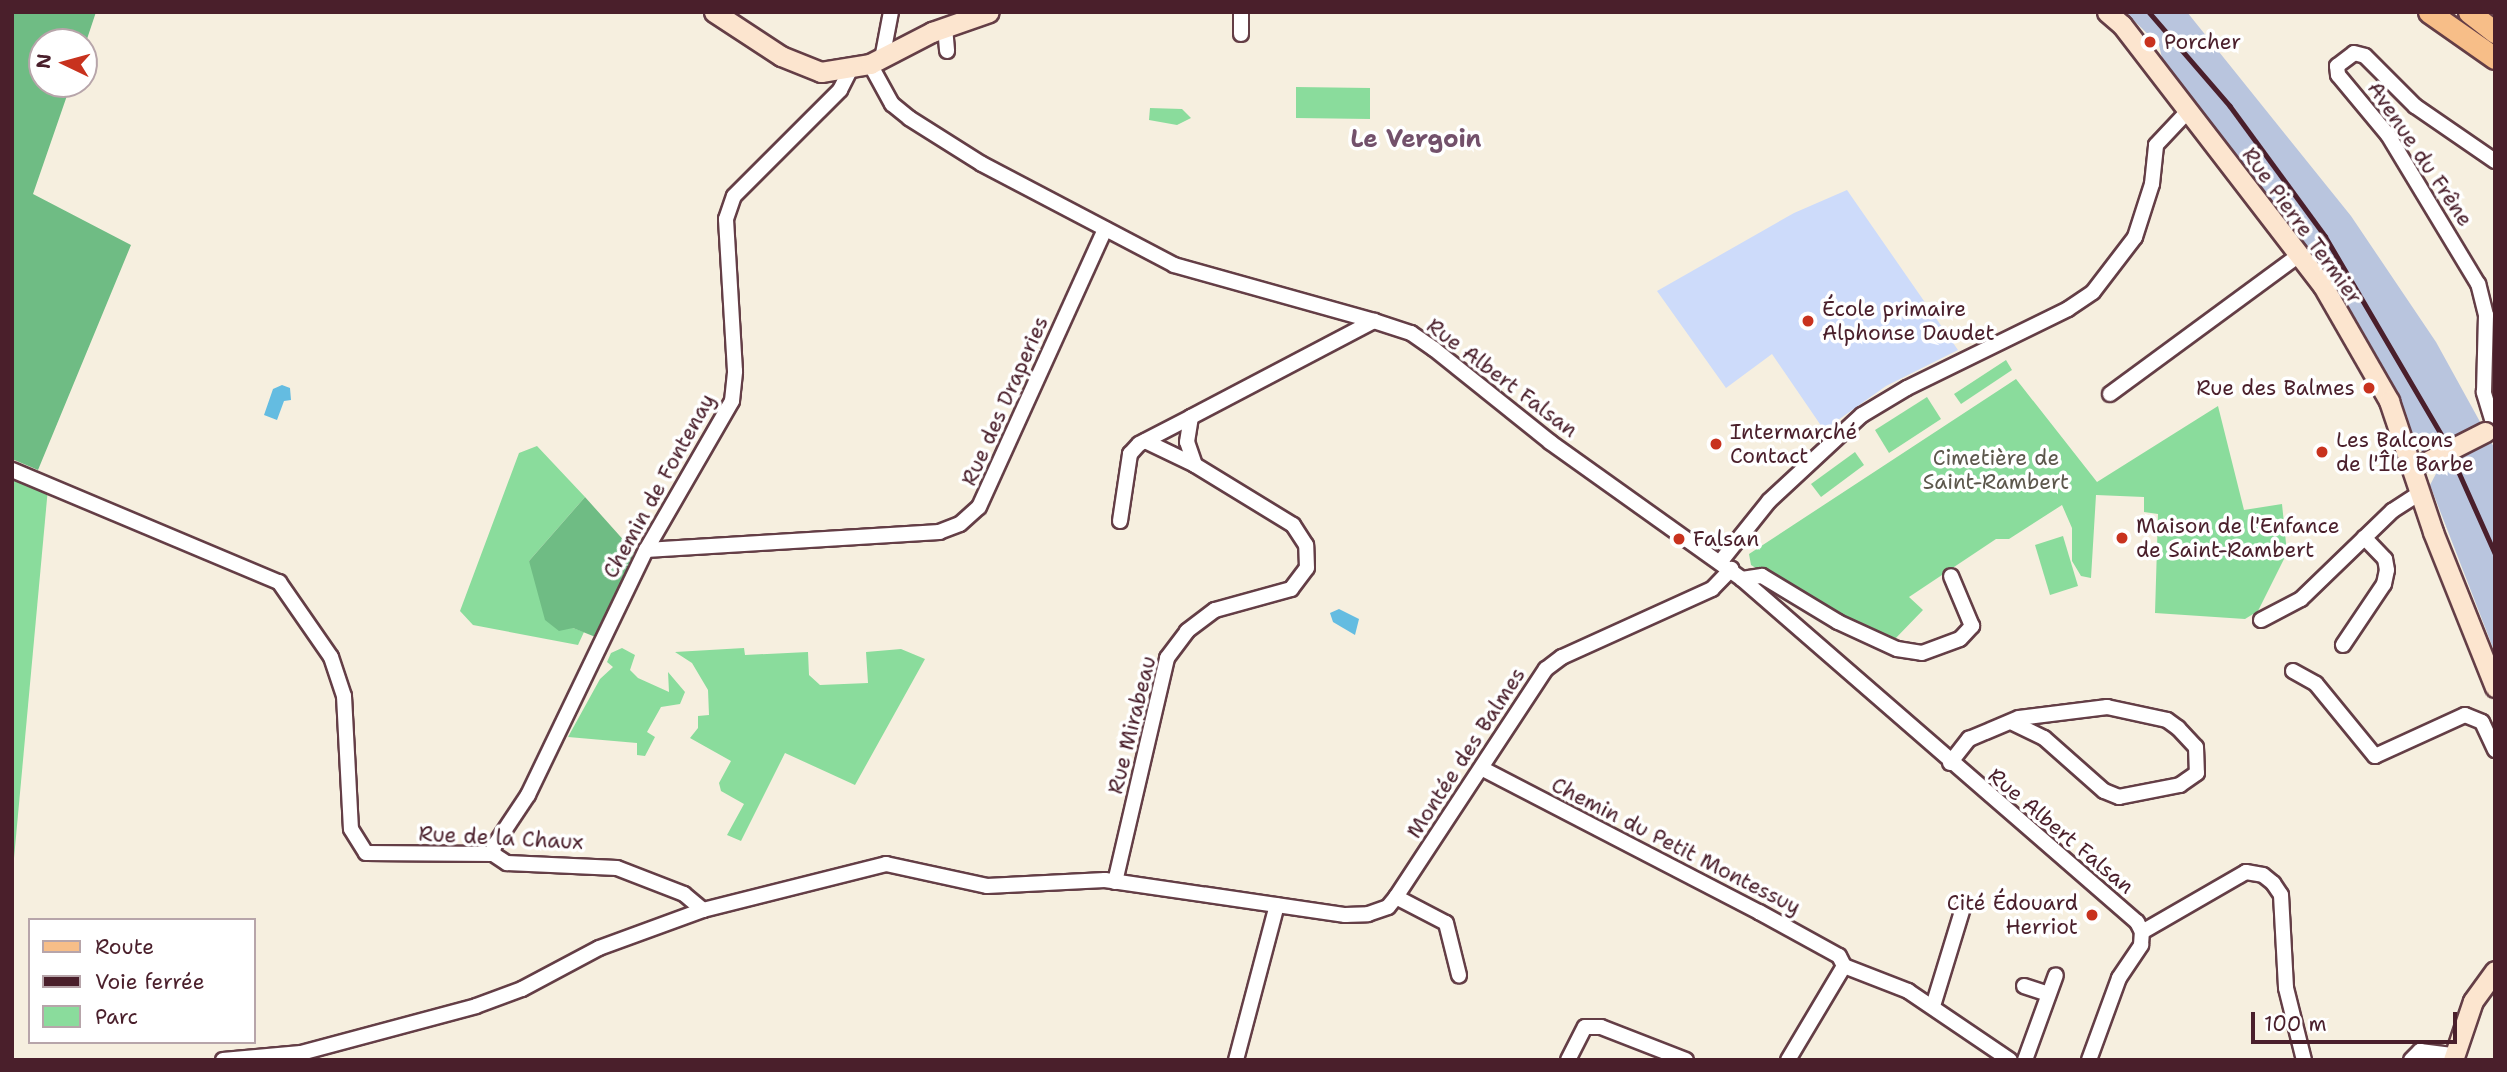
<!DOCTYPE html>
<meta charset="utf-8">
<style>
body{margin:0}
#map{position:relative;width:2507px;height:1072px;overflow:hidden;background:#f6efdf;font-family:"Shantell Sans",sans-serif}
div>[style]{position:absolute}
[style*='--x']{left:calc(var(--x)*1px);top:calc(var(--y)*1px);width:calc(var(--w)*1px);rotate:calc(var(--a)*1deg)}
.built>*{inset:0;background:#cddbfa}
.industrial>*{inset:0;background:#b9c5de}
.green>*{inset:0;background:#8adc9c}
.forest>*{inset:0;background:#6fbc84}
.water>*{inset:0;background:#64bce1}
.roads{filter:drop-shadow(2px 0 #643e46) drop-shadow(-2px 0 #643e46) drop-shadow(0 2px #643e46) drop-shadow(0 -2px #643e46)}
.street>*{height:14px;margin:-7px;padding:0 7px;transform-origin:7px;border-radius:7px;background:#fff}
.secondary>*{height:19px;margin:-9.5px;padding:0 9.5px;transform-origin:9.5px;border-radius:9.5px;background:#fce5cf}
.primary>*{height:21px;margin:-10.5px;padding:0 10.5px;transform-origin:10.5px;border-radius:10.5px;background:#f7be88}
.rail>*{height:4.5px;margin:-2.25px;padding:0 2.25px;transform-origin:2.25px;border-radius:2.25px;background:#4a1f2b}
.bridges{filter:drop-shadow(2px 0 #643e46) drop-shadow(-2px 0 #643e46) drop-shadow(0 2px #643e46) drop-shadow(0 -2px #643e46)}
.secondary-bridge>*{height:19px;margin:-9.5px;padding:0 9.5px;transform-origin:9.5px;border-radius:9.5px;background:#fce5cf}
.dots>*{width:19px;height:19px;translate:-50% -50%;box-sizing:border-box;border:4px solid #fff;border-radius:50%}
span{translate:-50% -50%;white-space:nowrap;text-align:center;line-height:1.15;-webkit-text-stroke:7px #fff;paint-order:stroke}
.poi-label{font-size:21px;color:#4a1f2b}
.left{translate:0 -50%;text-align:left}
.right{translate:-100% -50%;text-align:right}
.street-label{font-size:21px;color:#4a1f2b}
.park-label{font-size:21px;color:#5d584d}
.quarter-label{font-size:24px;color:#73516b;font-weight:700}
.frame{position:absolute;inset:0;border:14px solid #4a1f2b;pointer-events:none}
.legend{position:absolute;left:28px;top:918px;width:228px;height:126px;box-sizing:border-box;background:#fff;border:2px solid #b7a5aa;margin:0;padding:9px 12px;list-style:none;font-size:21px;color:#4a1f2b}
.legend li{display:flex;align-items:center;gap:14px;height:35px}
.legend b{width:35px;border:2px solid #b7a5aa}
.north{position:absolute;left:28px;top:28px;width:70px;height:70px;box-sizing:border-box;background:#fff;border:2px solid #b7a5aa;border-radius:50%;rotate:275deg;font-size:19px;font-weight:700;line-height:28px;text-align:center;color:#4a1f2b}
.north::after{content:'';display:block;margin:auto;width:24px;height:32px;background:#c8321e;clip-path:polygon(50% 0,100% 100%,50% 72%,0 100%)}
.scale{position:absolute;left:2251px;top:1012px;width:206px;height:32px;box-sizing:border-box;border:4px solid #4a1f2b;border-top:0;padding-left:9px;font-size:21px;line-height:24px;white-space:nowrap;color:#4a1f2b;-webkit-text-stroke:5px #fff;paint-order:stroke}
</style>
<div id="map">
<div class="built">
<div style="clip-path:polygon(1847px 190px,1958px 350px,1886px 386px,1824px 430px,1772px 354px,1726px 388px,1657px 291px,1794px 213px)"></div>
</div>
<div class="industrial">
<div style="clip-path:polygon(2125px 12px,2187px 12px,2351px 216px,2436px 342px,2495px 449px,2495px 653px,2430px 485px,2438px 470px,2416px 444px,2405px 411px,2326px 277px,2162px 58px,2159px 45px)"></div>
</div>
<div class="green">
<div style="clip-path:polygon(1296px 87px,1370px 88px,1370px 119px,1296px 118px)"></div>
<div style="clip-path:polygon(1150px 108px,1182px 109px,1191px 118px,1177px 125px,1149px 120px)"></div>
<div style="clip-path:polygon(2006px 360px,2012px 370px,1961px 404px,1954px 394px)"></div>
<div style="clip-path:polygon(2016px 379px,2097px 482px,2218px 406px,2244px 510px,2282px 504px,2287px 553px,2258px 611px,2245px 619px,2155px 613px,2158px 514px,2144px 512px,2144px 497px,2096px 495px,2091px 578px,2081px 576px,2072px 561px,2072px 528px,2062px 505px,2009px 539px,1996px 539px,1909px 597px,1923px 610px,1893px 641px,1820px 608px,1751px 565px,1749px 554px)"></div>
<div style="clip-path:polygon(1927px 397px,1941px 419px,1889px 453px,1875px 430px)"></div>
<div style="clip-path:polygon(537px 446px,585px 497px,529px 561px,573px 628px,584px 632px,578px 645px,473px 625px,460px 611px,519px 453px)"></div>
<div style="clip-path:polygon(1855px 452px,1864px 465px,1821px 497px,1811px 484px)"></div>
<div style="clip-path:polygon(12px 474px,48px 488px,12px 880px)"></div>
<div style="clip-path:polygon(2063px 536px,2078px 586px,2050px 595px,2035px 545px)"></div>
<div style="clip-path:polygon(622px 648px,635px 655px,630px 670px,638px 678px,669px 692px,668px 672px,685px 692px,680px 704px,661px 707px,647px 732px,655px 737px,645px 756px,637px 755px,637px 743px,568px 737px,600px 679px,613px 667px,607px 662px,611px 653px)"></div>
<div style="clip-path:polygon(744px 648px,745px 655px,808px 652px,809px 675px,820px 685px,868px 683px,866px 652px,901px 649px,925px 659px,855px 785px,785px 753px,741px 841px,727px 835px,744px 804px,721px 791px,719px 783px,731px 761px,690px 738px,698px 728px,698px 716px,709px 715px,708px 690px,692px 663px,675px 652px)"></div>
</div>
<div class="forest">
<div style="clip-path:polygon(12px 12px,96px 12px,84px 48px,84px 42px,42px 42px,42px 84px,71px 84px,33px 194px,131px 245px,38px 470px,12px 459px)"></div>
<div style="clip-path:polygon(585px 497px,636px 554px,598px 638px,573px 628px,559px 631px,545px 620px,529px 561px)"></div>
</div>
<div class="water">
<div style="clip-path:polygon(282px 385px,290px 388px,291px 400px,284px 401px,277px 420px,264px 415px,273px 389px)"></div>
<div style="clip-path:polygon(1339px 609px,1359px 619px,1355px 635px,1333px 622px,1330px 613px)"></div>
</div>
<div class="roads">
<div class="street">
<div style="--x:1241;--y:12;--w:22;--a:90"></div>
<div style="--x:945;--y:27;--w:24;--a:85"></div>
<div style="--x:882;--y:59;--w:48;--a:-79.2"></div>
<div style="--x:870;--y:64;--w:46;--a:61.2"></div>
<div style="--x:892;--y:104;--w:22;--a:39"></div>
<div style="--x:909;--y:118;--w:86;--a:32.2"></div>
<div style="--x:982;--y:164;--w:217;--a:27.7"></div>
<div style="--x:1174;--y:265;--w:208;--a:15.6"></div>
<div style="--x:1374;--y:321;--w:39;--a:18"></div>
<div style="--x:1411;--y:333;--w:28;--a:35"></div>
<div style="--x:1434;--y:349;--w:149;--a:38.7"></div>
<div style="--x:1550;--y:442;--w:236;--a:35.5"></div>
<div style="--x:1742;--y:579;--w:523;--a:40.97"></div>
<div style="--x:2137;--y:922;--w:11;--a:63"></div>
<div style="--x:2110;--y:394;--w:235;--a:-36.3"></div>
<div style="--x:2495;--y:429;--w:39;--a:-107"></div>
<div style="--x:2484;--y:392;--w:77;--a:-88.5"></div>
<div style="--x:2486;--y:315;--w:32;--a:-104"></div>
<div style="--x:2478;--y:284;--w:174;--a:-121.1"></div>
<div style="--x:2388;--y:135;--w:78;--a:-129.8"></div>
<div style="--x:2338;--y:75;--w:9;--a:-96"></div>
<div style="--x:2337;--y:66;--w:21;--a:-37"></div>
<div style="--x:2354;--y:53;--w:11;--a:15"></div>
<div style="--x:2365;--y:56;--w:71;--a:45"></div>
<div style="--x:2415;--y:106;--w:97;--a:34.5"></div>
<div style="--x:1145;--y:441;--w:55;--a:25.6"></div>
<div style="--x:12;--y:470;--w:290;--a:22.8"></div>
<div style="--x:279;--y:582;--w:91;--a:55.3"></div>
<div style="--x:331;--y:657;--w:41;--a:71.6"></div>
<div style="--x:344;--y:696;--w:133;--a:87"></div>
<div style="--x:351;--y:829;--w:28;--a:58"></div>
<div style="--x:366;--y:853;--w:127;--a:0.5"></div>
<div style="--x:493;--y:854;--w:17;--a:33"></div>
<div style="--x:507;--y:863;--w:110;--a:2.6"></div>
<div style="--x:617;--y:868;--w:72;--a:21.2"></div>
<div style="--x:684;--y:894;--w:25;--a:40"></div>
<div style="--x:1120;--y:521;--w:68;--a:-81.5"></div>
<div style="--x:1130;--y:454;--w:13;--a:-48"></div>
<div style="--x:1139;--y:444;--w:59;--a:-27.4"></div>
<div style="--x:646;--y:550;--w:294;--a:-3.5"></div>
<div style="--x:939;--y:532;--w:22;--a:-21"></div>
<div style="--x:960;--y:524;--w:25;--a:-42"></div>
<div style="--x:979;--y:507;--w:305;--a:-65.6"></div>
<div style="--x:1721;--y:561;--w:77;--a:-51.3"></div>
<div style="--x:1769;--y:501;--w:127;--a:-42.8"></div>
<div style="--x:1862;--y:415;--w:52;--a:-31"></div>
<div style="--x:1907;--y:388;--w:179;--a:-26.1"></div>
<div style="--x:2068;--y:309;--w:30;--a:-34"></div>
<div style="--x:2093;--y:292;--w:69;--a:-52.6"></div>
<div style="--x:2135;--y:237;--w:56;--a:-72.2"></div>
<div style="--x:2152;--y:184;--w:39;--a:-84"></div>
<div style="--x:2156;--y:145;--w:47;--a:-46.7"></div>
<div style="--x:1742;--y:579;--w:20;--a:-9"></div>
<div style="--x:1762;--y:576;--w:89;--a:31.2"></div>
<div style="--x:1838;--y:622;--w:65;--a:24.6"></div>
<div style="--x:1897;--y:649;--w:25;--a:9"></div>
<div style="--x:1922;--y:653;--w:40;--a:-20.2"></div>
<div style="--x:1960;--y:639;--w:18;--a:-47"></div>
<div style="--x:1972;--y:626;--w:54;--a:-112.8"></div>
<div style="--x:2261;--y:620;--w:45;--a:-27.7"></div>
<div style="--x:2301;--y:599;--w:127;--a:-44"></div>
<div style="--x:2392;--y:511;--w:33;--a:-33"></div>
<div style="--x:2343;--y:645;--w:73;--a:-56.1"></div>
<div style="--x:2384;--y:584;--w:14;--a:-78"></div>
<div style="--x:2387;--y:570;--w:11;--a:-100"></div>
<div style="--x:2385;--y:559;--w:30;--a:-134"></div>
<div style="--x:2293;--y:671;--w:26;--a:29"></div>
<div style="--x:2316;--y:684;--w:93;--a:50.7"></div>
<div style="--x:2375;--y:756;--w:99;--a:-24.5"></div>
<div style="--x:2465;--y:715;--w:18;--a:22"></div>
<div style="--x:2482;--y:722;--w:31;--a:65"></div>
<div style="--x:1950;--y:763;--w:31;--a:-52"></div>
<div style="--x:1969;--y:739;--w:54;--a:-22.8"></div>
<div style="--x:2019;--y:718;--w:89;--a:-7.1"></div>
<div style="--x:2107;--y:707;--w:61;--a:12.2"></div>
<div style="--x:2167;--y:720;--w:14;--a:36"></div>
<div style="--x:2178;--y:728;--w:26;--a:47"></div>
<div style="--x:2196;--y:747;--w:26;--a:88"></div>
<div style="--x:2197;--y:773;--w:21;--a:145"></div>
<div style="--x:2180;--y:785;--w:62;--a:168.9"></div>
<div style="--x:2119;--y:797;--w:16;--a:-158"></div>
<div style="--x:2104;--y:791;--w:80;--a:-138.5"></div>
<div style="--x:2044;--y:738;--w:34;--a:-154"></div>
<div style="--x:1483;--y:769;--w:311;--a:27.4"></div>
<div style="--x:1759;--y:912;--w:91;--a:28.8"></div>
<div style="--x:1839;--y:956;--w:11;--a:63"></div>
<div style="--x:493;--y:854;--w:8;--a:-83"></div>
<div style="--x:494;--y:846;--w:61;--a:-56.3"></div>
<div style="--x:528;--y:795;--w:272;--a:-64.3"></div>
<div style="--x:646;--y:550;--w:172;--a:-60"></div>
<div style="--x:732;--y:401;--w:30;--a:-84"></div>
<div style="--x:735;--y:371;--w:152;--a:-93.4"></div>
<div style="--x:726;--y:219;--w:24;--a:-71"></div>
<div style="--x:734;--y:196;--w:150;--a:-45"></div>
<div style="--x:840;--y:90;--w:22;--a:-63"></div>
<div style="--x:1115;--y:882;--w:230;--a:-76.9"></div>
<div style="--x:1167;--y:658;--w:34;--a:-53"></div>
<div style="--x:1187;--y:631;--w:35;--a:-37"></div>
<div style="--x:1215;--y:610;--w:79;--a:-15.4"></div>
<div style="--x:1291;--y:589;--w:26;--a:-53"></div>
<div style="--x:1307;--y:568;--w:23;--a:-92"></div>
<div style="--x:1306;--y:545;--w:24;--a:-123"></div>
<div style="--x:1293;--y:525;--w:115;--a:-148.5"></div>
<div style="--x:1195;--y:465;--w:24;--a:-109"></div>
<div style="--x:1187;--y:442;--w:25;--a:-81"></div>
<div style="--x:1191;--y:417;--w:207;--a:-27.7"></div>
<div style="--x:1396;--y:897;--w:56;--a:27.5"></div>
<div style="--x:1446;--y:923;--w:54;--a:76"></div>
<div style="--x:2142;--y:932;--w:120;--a:-30"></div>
<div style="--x:2246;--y:872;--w:17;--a:10"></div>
<div style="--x:2263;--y:875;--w:13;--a:39"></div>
<div style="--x:2273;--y:883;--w:14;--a:56"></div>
<div style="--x:2281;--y:895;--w:93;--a:86.9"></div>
<div style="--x:2286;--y:988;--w:74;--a:76"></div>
<div style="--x:1844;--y:966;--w:69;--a:21.3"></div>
<div style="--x:1908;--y:991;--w:123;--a:34.1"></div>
<div style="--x:2024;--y:986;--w:25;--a:18"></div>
<div style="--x:1933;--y:1006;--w:102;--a:-73"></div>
<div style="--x:223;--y:1060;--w:78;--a:-5.1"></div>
<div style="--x:301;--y:1053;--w:181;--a:-15"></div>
<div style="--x:476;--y:1006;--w:49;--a:-20.3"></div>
<div style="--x:522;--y:989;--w:87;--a:-28"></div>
<div style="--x:599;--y:948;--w:111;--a:-20.1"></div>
<div style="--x:703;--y:910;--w:189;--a:-14.1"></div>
<div style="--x:886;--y:864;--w:103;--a:12.3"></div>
<div style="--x:987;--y:886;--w:118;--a:-2.9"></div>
<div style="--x:1105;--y:880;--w:243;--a:8.3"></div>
<div style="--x:1345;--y:915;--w:23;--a:-2"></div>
<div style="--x:1368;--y:914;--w:21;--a:-19"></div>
<div style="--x:1388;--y:907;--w:13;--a:-51"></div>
<div style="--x:1396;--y:897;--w:273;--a:-56.7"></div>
<div style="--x:1546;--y:669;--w:20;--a:-37"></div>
<div style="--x:1562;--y:657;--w:165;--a:-24.4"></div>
<div style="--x:1712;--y:589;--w:28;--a:-46"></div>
<div style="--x:1236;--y:1060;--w:160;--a:-75.2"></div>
<div style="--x:1568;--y:1060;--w:37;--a:-63"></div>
<div style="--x:1585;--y:1027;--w:16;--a:0"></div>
<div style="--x:1601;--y:1027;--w:91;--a:21.2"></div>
<div style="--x:1788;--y:1060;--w:109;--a:-59.2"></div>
<div style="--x:2025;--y:1060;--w:90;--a:-70"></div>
<div style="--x:2089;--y:1060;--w:87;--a:-69.9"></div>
<div style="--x:2119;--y:978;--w:40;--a:-56"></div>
<div style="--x:2141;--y:945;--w:13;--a:-86"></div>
<div style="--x:2411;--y:1060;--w:13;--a:-45"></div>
<div style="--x:2420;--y:1051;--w:34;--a:7"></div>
</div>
<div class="secondary">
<div style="--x:714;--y:12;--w:80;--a:33.3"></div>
<div style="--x:781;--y:56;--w:43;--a:21.8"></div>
<div style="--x:821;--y:72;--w:50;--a:-9.3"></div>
<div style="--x:870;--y:64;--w:70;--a:-27.3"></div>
<div style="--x:932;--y:32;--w:60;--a:-19.3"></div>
<div style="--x:2107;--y:12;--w:20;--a:41"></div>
<div style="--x:2122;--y:25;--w:329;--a:52.4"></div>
<div style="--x:2323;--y:286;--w:133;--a:60.1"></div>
<div style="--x:2389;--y:401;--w:138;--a:71.4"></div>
<div style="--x:2433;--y:532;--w:167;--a:68.2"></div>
<div style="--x:2453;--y:1060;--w:62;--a:-71.3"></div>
<div style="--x:2473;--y:1001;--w:37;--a:-54"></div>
</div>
<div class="primary">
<div style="--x:2429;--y:12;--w:80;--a:34.9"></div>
<div style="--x:2469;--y:12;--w:33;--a:38"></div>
</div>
</div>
<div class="rail">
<div style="--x:2149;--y:12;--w:124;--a:49.2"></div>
<div style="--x:2230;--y:106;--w:161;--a:53.8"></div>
<div style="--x:2325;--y:236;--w:235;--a:59.6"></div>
<div style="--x:2444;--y:439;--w:125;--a:65.9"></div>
</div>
<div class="bridges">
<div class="secondary-bridge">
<div style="--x:2428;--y:461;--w:64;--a:-27"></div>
</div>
</div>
<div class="dots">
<div style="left:2150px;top:42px;background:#c8321e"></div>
<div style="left:1808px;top:321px;background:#c8321e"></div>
<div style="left:2369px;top:388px;background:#c8321e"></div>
<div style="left:1716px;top:444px;background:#c8321e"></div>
<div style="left:2322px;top:452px;background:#c8321e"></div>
<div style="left:2122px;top:538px;background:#c8321e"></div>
<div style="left:1679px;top:539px;background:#c8321e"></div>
<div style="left:2092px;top:915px;background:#c8321e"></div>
</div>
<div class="poi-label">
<span class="left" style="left:2164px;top:42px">Porcher</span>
<span class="left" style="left:1822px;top:321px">École primaire<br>Alphonse Daudet</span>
<span class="right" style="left:2355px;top:388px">Rue des Balmes</span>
<span class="left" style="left:1730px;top:444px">Intermarché<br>Contact</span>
<span class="left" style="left:2336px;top:452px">Les Balcons<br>de l'Île Barbe</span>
<span class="left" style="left:2136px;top:538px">Maison de l'Enfance<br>de Saint-Rambert</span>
<span class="left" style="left:1693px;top:539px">Falsan</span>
<span class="right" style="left:2078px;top:915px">Cité Édouard<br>Herriot</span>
</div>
<div class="street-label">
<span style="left:2420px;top:154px;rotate:56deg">Avenue du Frêne</span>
<span style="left:2302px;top:226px;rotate:54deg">Rue Pierre Termier</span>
<span style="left:1502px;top:378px;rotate:37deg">Rue Albert Falsan</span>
<span style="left:1005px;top:401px;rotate:-66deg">Rue des Draperies</span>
<span style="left:659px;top:486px;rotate:-61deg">Chemin de Fontenay</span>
<span style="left:1132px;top:725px;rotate:-76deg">Rue Mirabeau</span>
<span style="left:1466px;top:753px;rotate:-57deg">Montée des Balmes</span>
<span style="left:2061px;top:831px;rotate:40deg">Rue Albert Falsan</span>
<span style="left:501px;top:838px;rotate:3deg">Rue de la Chaux</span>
<span style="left:1676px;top:846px;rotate:27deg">Chemin du Petit Montessuy</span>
</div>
<div class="park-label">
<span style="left:1996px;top:470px">Cimetière de<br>Saint-Rambert</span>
</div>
<div class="quarter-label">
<span style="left:1416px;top:140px">Le Vergoin</span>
</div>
<div class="frame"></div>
<ul class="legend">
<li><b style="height:9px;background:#f7be88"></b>Route</li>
<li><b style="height:9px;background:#4a1f2b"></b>Voie ferrée</li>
<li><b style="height:19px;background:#8adc9c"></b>Parc</li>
</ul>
<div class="north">N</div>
<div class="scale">100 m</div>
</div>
